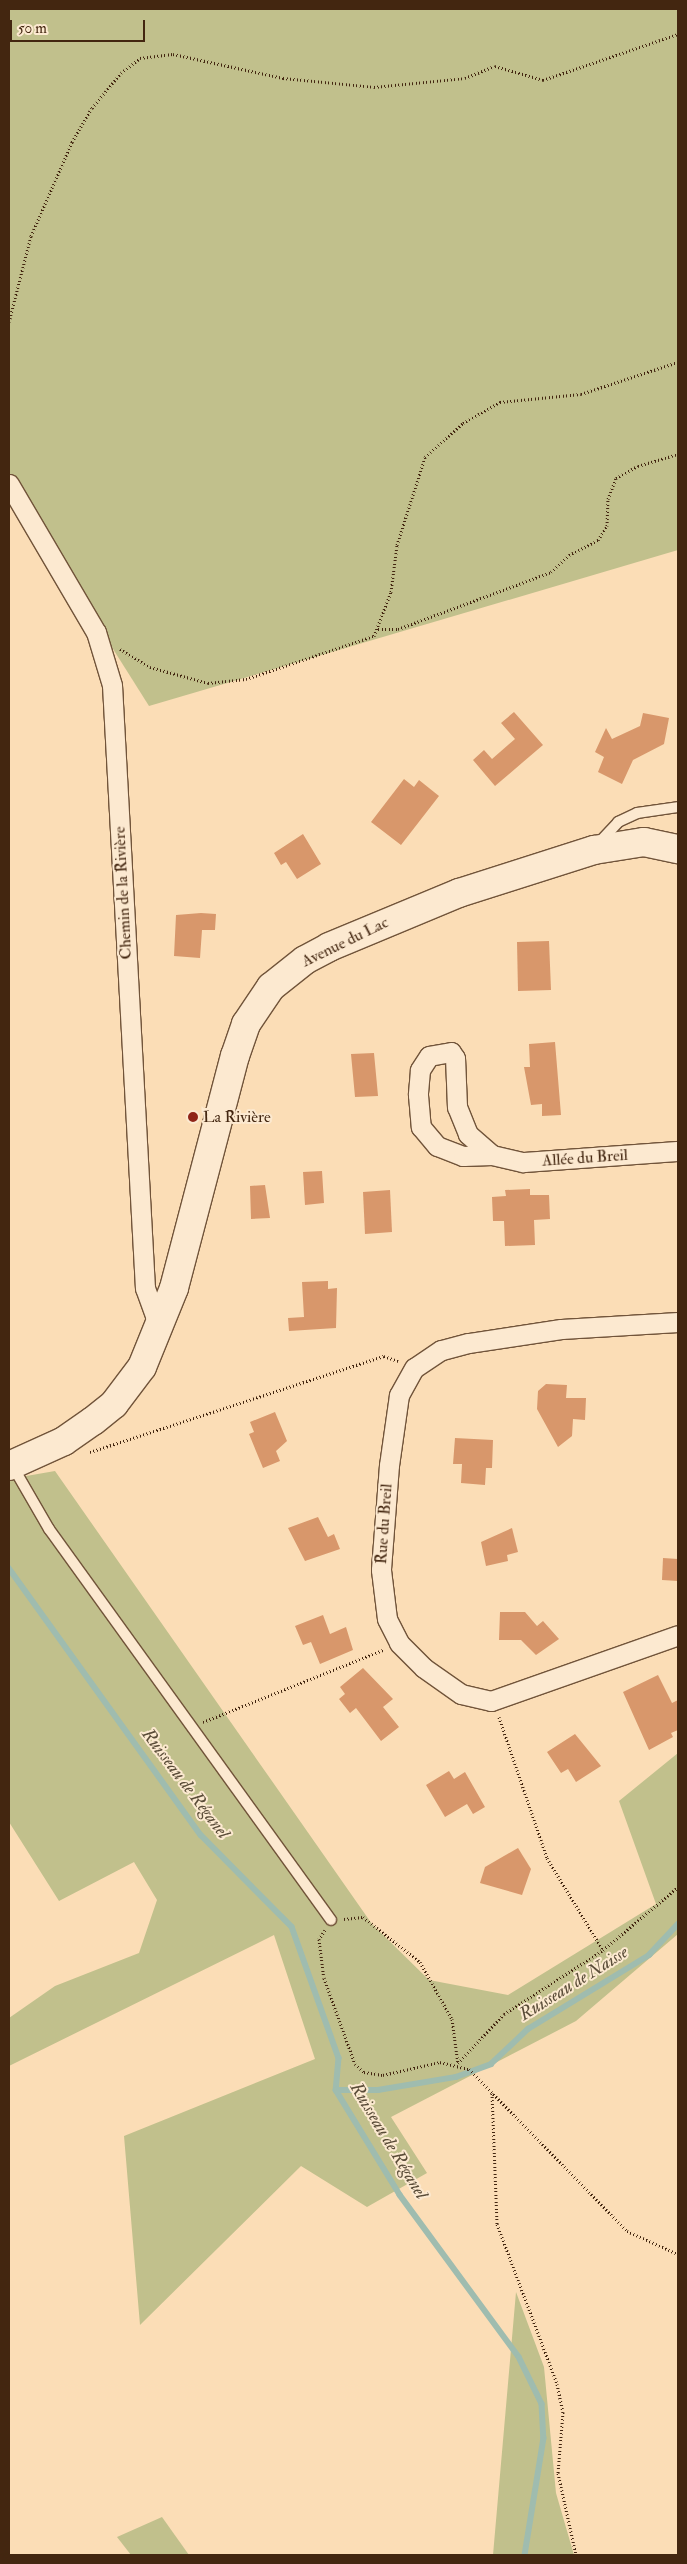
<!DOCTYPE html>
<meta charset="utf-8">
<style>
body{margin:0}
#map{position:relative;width:687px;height:2564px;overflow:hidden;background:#fbddb6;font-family:"IM FELL Double Pica",serif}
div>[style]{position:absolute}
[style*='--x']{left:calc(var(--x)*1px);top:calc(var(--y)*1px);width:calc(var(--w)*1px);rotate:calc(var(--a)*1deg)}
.green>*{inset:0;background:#c1c08c}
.stream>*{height:5.5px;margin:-2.75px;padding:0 2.75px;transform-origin:2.75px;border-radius:2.75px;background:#9fbcaf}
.building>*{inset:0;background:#d8976b}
.path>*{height:3px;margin-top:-1.5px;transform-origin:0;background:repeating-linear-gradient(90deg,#432610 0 1px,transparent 0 3.5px)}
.roads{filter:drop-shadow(1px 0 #71543a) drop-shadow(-1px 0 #71543a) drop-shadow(0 1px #71543a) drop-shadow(0 -1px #71543a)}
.lane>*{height:10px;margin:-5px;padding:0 5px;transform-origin:5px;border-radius:5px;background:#fce9d0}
.street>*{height:19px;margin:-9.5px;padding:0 9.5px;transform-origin:9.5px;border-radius:9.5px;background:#fce9d0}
.secondary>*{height:28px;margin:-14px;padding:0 14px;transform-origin:14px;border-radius:14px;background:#fce9d0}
.dots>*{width:14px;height:14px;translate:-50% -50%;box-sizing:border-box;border:2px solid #fce9d0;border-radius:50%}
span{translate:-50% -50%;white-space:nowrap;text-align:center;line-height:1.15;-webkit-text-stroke:4px #fce9d0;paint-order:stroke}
.street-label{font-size:16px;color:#432610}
.poi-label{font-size:16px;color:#432610}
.left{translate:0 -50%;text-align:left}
.water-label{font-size:18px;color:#5a4c38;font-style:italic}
.frame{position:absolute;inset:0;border:10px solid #432610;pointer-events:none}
.scale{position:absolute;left:10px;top:20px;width:135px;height:22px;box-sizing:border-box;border:2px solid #432610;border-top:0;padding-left:6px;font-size:15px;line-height:18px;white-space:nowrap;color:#432610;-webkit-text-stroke:4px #fce9d0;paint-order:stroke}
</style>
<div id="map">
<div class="green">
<div style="clip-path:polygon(9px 9px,678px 9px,678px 550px,149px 706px,9px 484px)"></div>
<div style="clip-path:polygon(55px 1471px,372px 1924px,429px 1980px,508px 1995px,656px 1904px,619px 1801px,678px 1753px,678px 1934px,576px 2021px,391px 2117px,427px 2173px,367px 2207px,301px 2166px,140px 2325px,124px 2136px,315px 2059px,274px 1935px,9px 2066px,9px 2018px,55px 1986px,139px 1953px,157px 1900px,134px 1862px,59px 1901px,9px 1822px,9px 1479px)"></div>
<div style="clip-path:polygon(516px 2292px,544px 2367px,556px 2493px,574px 2555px,493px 2555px)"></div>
<div style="clip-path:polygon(162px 2517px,189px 2555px,131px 2555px,117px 2537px)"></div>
</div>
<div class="stream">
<div style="--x:9;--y:1568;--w:329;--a:54.3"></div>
<div style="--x:201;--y:1835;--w:129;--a:45.3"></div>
<div style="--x:292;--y:1927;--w:139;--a:70.3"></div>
<div style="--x:339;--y:2058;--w:32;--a:95"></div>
<div style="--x:336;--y:2090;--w:123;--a:58.6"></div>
<div style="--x:400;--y:2195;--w:201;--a:53.7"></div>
<div style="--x:519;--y:2357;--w:52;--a:63.9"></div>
<div style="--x:542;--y:2404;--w:34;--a:87"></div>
<div style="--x:544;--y:2438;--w:119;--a:99.2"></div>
<div style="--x:336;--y:2090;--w:42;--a:0"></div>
<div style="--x:378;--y:2090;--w:79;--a:-9.5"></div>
<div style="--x:456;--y:2077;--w:37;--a:-20"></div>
<div style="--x:491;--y:2064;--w:51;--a:-43.4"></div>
<div style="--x:528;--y:2029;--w:142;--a:-31.4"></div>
<div style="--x:649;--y:1955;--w:42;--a:-46.9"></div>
</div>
<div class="building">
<div style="clip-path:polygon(514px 712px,543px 745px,495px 786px,473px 760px,484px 750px,492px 759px,515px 739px,501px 723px)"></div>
<div style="clip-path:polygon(643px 713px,669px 718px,664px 744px,633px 760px,622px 784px,598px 772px,604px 757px,595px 752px,606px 728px,612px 739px,640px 726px)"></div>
<div style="clip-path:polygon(404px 779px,414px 787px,419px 780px,439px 796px,401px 845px,371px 822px)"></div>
<div style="clip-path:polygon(303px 834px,321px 864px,297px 879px,286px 862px,281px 865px,274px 853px)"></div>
<div style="clip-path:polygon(201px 913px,216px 914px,215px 930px,202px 930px,200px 958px,174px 956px,176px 915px)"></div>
<div style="clip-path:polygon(549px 941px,551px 990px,518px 991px,517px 942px)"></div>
<div style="clip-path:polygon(555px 1042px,561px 1115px,542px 1116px,542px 1104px,531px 1105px,524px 1067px,530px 1067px,529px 1044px)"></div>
<div style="clip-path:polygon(374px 1053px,378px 1096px,355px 1097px,351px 1054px)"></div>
<div style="clip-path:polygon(322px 1171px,324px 1203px,305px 1205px,303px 1172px)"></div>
<div style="clip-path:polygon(265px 1185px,270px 1218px,251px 1219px,250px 1186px)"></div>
<div style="clip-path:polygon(530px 1189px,530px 1195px,549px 1195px,550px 1219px,534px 1220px,535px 1245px,505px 1246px,504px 1221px,493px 1221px,492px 1197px,506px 1196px,505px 1190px)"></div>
<div style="clip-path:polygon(390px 1190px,392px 1232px,365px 1234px,363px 1192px)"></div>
<div style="clip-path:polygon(328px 1281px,328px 1289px,337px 1288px,336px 1328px,289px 1331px,288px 1318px,304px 1317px,302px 1282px)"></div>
<div style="clip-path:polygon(546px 1384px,567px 1385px,566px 1398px,586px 1398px,585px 1420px,573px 1419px,572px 1436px,558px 1447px,537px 1409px,538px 1391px)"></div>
<div style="clip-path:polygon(275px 1412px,287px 1441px,276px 1451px,280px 1461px,263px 1468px,249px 1434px,254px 1432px,250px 1422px)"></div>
<div style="clip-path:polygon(455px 1438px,493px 1440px,492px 1468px,486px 1468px,485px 1485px,461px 1483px,462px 1464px,453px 1464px)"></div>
<div style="clip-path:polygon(318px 1517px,328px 1537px,334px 1534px,340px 1549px,305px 1561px,288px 1528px)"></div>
<div style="clip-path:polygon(512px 1528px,518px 1552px,507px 1555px,508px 1561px,486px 1566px,481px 1542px)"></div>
<div style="clip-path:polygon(663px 1558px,678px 1559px,678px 1581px,662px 1580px)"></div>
<div style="clip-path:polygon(500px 1612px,525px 1612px,537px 1626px,543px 1621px,559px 1639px,536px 1655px,521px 1640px,499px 1640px)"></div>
<div style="clip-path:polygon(323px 1615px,330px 1634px,346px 1627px,353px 1650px,320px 1664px,311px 1642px,303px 1645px,295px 1626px)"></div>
<div style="clip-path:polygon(363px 1668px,393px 1699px,383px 1707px,399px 1727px,381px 1741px,356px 1708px,350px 1713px,339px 1699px,345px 1694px,340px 1687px)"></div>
<div style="clip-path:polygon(658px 1675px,672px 1703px,678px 1700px,678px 1730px,671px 1733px,673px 1737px,649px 1750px,623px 1692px)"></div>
<div style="clip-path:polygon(575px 1734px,601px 1766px,576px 1782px,568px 1769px,561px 1773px,547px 1752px)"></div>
<div style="clip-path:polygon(449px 1771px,454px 1779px,465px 1772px,485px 1807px,473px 1814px,467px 1804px,445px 1817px,426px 1785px)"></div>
<div style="clip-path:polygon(518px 1848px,531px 1869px,522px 1895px,480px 1883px,485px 1867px)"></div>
</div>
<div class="path">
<div style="--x:9;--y:322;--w:89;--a:-75.7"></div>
<div style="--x:31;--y:236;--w:103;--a:-66.4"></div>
<div style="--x:72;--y:142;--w:39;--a:-60"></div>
<div style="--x:92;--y:108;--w:45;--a:-50.4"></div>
<div style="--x:121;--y:73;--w:24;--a:-38"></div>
<div style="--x:140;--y:58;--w:33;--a:-7"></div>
<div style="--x:173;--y:54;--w:113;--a:12.3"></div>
<div style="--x:283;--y:78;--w:91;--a:5.6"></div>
<div style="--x:374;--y:87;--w:91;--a:-5.6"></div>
<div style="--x:465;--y:78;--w:32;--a:-22"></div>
<div style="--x:495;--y:66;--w:50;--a:16.3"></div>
<div style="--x:543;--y:80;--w:143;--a:-18.8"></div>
<div style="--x:378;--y:629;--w:20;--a:0"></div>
<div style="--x:398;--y:629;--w:163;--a:-20.4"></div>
<div style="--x:551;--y:572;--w:25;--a:-43"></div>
<div style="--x:569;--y:555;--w:33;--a:-27"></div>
<div style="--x:598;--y:540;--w:17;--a:-57"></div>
<div style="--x:607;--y:526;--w:27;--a:-88"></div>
<div style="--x:608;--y:499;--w:22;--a:-69"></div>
<div style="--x:616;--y:478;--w:25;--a:-29"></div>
<div style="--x:638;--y:466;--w:42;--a:-16.7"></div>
<div style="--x:120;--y:649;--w:35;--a:31"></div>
<div style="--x:150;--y:667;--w:60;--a:15.4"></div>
<div style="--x:208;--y:683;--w:38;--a:-6"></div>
<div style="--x:246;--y:679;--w:135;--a:-18.6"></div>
<div style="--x:374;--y:636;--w:47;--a:-68.9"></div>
<div style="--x:391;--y:592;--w:47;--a:-82.7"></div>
<div style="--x:397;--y:545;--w:92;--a:-72.3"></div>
<div style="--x:425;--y:457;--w:51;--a:-41.8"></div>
<div style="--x:463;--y:423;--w:43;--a:-29.6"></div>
<div style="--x:500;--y:402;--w:81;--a:-5.6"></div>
<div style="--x:581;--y:394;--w:102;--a:-18.3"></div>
<div style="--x:90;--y:1452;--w:309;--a:-18.1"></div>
<div style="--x:384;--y:1356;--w:15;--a:20"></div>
<div style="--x:499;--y:1717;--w:149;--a:71.2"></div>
<div style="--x:547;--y:1858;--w:108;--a:58.7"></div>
<div style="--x:203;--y:1722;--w:194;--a:-21.8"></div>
<div style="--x:344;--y:1919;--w:19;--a:-6"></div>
<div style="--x:363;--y:1917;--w:73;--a:38.3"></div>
<div style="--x:420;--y:1962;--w:65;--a:60.7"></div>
<div style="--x:452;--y:2019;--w:45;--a:82.4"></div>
<div style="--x:325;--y:1930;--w:11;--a:124"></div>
<div style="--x:319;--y:1939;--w:39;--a:83"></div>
<div style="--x:324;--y:1978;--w:91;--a:70.2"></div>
<div style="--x:355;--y:2064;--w:12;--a:42"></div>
<div style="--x:364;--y:2072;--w:19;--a:9"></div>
<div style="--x:383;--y:2075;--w:58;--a:-12.8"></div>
<div style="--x:440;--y:2062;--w:30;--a:14"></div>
<div style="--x:469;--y:2069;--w:226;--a:45.7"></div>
<div style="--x:627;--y:2231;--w:56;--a:24.3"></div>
<div style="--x:458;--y:2063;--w:67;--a:-46.8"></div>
<div style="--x:504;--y:2014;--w:118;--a:-32.9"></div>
<div style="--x:603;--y:1950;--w:98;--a:-40"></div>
<div style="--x:492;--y:2093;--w:131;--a:87.8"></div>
<div style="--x:497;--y:2224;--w:171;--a:69.4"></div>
<div style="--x:557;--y:2384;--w:29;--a:78"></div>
<div style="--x:563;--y:2412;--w:61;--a:94.7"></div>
<div style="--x:558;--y:2473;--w:84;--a:77.6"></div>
</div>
<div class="roads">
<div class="lane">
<div style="--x:596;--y:846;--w:33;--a:-47"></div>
<div style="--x:618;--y:822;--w:21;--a:-25"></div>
<div style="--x:637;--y:813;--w:41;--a:-8.3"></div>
<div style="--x:12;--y:1465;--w:74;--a:60"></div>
<div style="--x:49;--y:1529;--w:482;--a:54.2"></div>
</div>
<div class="street">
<div style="--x:9;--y:484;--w:172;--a:59.6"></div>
<div style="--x:96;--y:632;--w:55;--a:73.2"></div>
<div style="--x:112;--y:685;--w:604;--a:86.87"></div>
<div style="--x:145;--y:1288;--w:30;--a:70"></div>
<div style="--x:155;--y:1316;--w:10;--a:37"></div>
<div style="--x:492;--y:1155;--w:32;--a:-139"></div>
<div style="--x:468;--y:1134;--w:29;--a:-112"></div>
<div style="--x:457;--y:1107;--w:49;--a:-92.3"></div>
<div style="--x:455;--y:1058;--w:7;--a:-124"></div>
<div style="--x:451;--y:1052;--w:22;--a:170"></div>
<div style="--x:429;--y:1056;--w:17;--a:123"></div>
<div style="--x:420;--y:1070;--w:25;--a:95"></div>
<div style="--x:418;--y:1095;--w:32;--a:85"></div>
<div style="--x:421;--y:1127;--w:25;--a:50"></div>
<div style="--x:437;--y:1146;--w:28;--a:21"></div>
<div style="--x:463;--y:1156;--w:29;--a:-2"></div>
<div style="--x:492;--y:1155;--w:32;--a:13"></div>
<div style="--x:523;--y:1162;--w:155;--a:-4.1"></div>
<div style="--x:678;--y:1322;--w:117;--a:176.6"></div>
<div style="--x:561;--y:1329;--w:94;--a:171.4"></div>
<div style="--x:468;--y:1343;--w:28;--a:165"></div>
<div style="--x:441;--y:1350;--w:32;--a:146"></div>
<div style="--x:414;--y:1368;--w:31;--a:119"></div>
<div style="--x:399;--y:1395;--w:71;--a:98.1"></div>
<div style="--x:389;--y:1465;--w:105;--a:94.4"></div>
<div style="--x:381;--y:1570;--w:49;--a:83"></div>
<div style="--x:387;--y:1619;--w:27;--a:63"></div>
<div style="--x:399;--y:1643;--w:35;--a:45"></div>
<div style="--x:424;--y:1668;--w:45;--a:35.1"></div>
<div style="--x:461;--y:1694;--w:31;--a:13"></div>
<div style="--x:491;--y:1701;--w:198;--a:-19.4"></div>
</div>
<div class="secondary">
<div style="--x:9;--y:1466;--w:60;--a:-24.4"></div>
<div style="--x:64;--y:1441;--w:35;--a:-35"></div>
<div style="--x:93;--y:1421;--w:27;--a:-39"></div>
<div style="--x:114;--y:1404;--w:46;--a:-52.9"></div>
<div style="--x:142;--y:1367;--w:85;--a:-67.9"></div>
<div style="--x:174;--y:1288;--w:240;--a:-75.3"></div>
<div style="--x:235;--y:1056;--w:34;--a:-71"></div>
<div style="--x:246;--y:1024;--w:45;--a:-56"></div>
<div style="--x:271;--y:987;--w:43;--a:-38.5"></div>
<div style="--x:305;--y:960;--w:27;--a:-28"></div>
<div style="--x:329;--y:947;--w:141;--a:-22.6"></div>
<div style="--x:459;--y:893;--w:142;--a:-17.7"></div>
<div style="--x:594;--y:850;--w:51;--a:-9.1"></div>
<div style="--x:644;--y:842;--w:35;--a:12"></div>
</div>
</div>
<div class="dots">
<div style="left:193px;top:1117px;background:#8f2418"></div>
</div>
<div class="street-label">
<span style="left:123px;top:893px;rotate:-93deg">Chemin de la Rivière</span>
<span style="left:345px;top:942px;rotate:-26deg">Avenue du Lac</span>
<span style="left:585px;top:1158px;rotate:-4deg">Allée du Breil</span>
<span style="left:384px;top:1524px;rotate:-86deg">Rue du Breil</span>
</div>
<div class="poi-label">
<span class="left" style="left:203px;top:1117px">La Rivière</span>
</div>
<div class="water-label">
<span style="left:185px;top:1784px;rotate:53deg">Ruisseau de Réganel</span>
<span style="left:574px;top:1984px;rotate:-32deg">Ruisseau de Naisse</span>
<span style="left:388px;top:2141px;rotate:59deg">Ruisseau de Réganel</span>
</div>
<div class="frame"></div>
<div class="scale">50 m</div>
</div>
